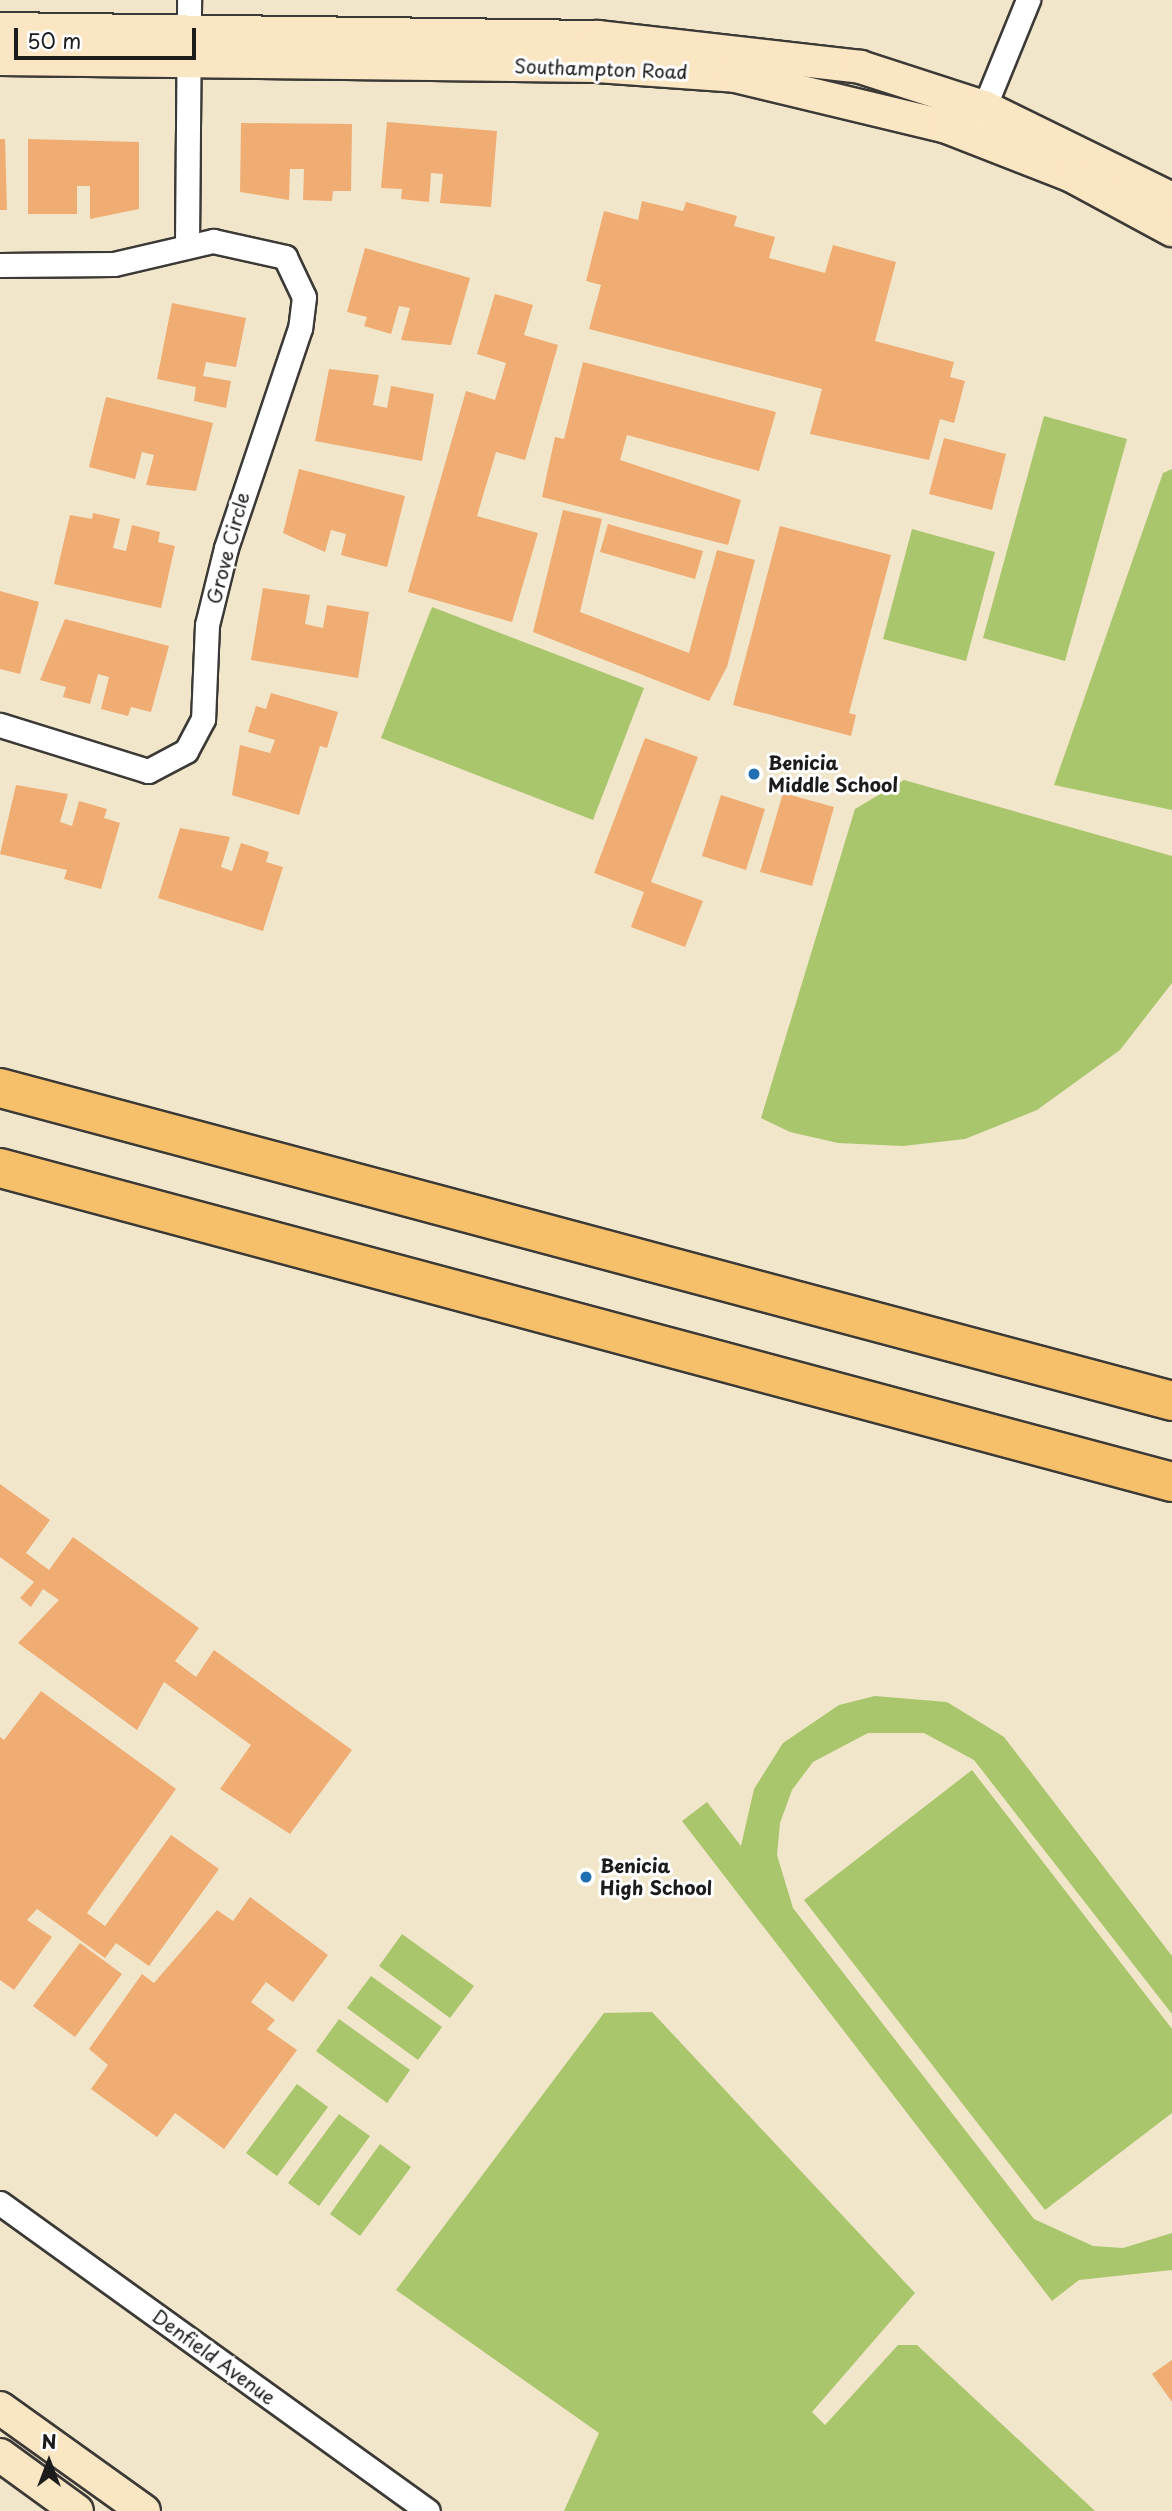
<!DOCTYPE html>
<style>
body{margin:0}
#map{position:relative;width:1172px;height:2511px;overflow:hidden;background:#f1e5ca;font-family:"Playpen Sans",sans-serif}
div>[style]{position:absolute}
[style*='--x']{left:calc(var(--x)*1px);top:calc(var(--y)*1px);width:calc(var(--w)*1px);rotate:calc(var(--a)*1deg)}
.green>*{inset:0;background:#a9c66d}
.building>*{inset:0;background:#efad74}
.roads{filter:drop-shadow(2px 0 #3c3a36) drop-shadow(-2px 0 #3c3a36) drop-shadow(0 2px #3c3a36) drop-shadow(0 -2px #3c3a36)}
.street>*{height:23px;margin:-11.5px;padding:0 11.5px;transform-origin:11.5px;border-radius:11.5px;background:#fff}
.secondary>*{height:32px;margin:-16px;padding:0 16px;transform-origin:16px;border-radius:16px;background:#fbe6c4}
.highway>*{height:38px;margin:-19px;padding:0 19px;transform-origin:19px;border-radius:19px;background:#f6c06b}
.dots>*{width:19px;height:19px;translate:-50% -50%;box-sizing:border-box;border:4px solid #fff;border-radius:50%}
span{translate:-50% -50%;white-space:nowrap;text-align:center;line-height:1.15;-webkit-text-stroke:6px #fff;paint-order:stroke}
.street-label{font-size:19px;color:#1c1c1c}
.poi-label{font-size:19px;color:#1c1c1c;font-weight:700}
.left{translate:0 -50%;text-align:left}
.north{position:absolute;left:14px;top:2427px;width:70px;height:70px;-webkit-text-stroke:5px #fff;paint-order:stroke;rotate:0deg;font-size:19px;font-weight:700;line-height:28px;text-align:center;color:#1c1c1c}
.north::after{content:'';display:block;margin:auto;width:24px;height:32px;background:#1c1c1c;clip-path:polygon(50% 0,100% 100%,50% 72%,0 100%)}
.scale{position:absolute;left:14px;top:28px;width:182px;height:32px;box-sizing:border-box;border:4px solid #1c1c1c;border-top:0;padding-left:9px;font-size:21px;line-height:24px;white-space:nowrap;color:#1c1c1c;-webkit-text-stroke:5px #fff;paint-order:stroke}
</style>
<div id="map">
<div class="green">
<div style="clip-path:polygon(1044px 416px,1127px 439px,1065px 661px,983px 638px)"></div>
<div style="clip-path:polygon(1172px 469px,1172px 810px,1054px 785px,1163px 473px)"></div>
<div style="clip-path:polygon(912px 529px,995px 552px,966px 661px,883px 639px)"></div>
<div style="clip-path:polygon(432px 607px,644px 688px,593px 820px,381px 738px)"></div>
<div style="clip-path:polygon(904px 780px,1172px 856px,1172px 983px,1120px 1050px,1037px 1110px,965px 1139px,903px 1146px,838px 1143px,790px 1132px,761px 1118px,855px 809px)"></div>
<div style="clip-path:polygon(875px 1696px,947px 1702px,1004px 1737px,1172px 1956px,1172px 2014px,974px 1760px,924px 1733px,868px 1733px,813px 1762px,792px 1790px,780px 1823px,777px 1855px,793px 1908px,1034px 2219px,1093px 2246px,1123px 2248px,1172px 2233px,1172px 2270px,1079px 2280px,1052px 2301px,682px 1821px,707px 1802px,741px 1846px,754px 1789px,783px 1743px,839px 1705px)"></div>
<div style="clip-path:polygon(972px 1770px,1172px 2029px,1172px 2113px,1045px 2210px,804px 1900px)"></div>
<div style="clip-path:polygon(402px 1934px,474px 1986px,450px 2018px,379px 1966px)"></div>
<div style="clip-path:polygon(371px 1976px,442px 2027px,418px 2060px,347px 2008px)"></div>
<div style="clip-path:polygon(652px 2012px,915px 2293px,812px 2412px,825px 2425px,898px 2345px,917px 2345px,1095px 2511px,564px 2511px,599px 2433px,396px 2290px,604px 2013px)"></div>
<div style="clip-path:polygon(339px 2019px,410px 2070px,387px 2103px,316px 2051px)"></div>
<div style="clip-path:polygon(297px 2084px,328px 2107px,277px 2176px,246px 2153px)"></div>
<div style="clip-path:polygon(339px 2114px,370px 2136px,319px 2206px,288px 2183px)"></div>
<div style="clip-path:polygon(380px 2144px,411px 2167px,360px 2236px,330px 2214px)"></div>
</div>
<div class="building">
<div style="clip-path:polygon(387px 122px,497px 131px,491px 207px,440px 203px,443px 174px,431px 173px,429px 202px,401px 199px,402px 189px,381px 188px)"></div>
<div style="clip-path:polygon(241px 123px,352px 124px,351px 191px,333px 191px,332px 201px,303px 200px,304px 169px,290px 169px,289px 200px,240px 192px)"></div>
<div style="clip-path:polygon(0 139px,5px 139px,7px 210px,0 210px)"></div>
<div style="clip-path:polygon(28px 139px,139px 142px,139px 209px,90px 219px,90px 186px,77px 186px,77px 214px,28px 214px)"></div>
<div style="clip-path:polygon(642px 201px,683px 211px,686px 202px,737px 216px,734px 226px,775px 237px,769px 258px,825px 273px,833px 245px,896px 262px,875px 341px,954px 362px,950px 377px,965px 381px,954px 423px,940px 419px,929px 460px,810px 434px,822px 389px,589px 329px,601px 285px,586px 281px,604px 211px,638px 220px)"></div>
<div style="clip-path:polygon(365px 248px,470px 278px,451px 345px,401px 340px,410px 308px,399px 306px,391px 334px,364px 326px,367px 317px,347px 312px)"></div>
<div style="clip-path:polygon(495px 294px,533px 305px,524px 335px,558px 345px,525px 460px,496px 452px,477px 516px,538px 533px,512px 622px,408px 592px,466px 391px,495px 400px,506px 363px,477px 354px)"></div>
<div style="clip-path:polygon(172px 303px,246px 318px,236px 367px,206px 362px,203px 376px,231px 381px,226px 408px,194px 401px,196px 387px,157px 379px)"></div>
<div style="clip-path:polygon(583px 362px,776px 412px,759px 471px,627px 435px,620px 460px,741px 500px,728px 545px,542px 497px,555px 437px,564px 439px)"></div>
<div style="clip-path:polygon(329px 369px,379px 375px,373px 405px,387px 408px,391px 386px,434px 394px,422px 461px,315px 441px)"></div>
<div style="clip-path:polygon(106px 397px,213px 423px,196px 491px,146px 485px,154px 455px,142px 452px,135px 479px,89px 467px)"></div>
<div style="clip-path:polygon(944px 438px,1006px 454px,992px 510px,929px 494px)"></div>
<div style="clip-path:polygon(299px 469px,405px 496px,387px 567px,341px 555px,346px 534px,331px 530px,325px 552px,283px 533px)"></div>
<div style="clip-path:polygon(563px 510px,602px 519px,580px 612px,689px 653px,717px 550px,755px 560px,727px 667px,709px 701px,533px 632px)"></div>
<div style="clip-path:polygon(93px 513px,120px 519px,113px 548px,126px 551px,132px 525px,160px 532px,158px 542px,175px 546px,161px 608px,54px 584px,70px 515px,92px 519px)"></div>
<div style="clip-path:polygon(608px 524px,703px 551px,695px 579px,600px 552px)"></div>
<div style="clip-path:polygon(780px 526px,891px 555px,849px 713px,856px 715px,851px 736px,733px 705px)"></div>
<div style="clip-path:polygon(263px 588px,310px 595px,305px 624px,323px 628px,327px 605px,369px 612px,358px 678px,251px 660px)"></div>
<div style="clip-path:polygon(0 591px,39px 602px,20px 674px,0 669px)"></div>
<div style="clip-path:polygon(65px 619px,169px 646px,151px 712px,131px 707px,128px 716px,101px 709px,109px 677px,98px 674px,90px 704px,63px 697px,66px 687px,40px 680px)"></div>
<div style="clip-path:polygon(271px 693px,338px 712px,327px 748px,320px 746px,299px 815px,232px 795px,240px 745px,270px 753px,275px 740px,248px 732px,256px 706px,266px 709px)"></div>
<div style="clip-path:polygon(645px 738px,698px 757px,651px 882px,703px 901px,685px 947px,631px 927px,644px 892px,594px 873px)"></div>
<div style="clip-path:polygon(16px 785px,68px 794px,60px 822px,72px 826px,79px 801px,107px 809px,104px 818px,120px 823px,101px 889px,64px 879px,67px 870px,0 854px)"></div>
<div style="clip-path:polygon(783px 793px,834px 807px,812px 886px,760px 872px)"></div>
<div style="clip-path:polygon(721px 795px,765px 809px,746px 870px,702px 856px)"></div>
<div style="clip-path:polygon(180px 828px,230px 837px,221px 867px,232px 871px,241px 843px,269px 852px,266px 862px,283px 867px,263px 931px,158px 898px)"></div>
<div style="clip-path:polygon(0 1484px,50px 1520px,26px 1553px,49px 1570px,73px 1537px,199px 1628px,175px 1661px,196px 1677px,214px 1650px,352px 1750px,290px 1834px,220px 1789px,251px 1745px,164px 1682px,137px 1730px,18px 1643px,59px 1600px,43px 1589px,31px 1607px,20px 1598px,34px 1582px,0 1557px)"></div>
<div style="clip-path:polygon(41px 1691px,176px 1789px,87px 1913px,105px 1926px,171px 1835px,219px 1869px,149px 1966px,116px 1943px,105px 1958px,37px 1909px,27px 1920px,52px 1937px,14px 1990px,0 1980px,0 1737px,4px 1740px)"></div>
<div style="clip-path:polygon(250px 1897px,328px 1955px,293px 2002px,266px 1982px,251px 2002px,275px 2020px,267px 2029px,297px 2050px,224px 2149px,175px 2113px,157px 2137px,91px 2089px,108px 2065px,89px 2049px,142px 1974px,154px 1983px,217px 1910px,233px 1921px)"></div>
<div style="clip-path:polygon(80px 1943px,122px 1974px,75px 2037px,33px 2006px)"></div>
<div style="clip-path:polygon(1172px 2360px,1172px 2402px,1152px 2374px)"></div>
</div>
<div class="roads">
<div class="street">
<div style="--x:979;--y:120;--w:130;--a:-67.8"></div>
<div style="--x:187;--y:242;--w:242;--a:-89.5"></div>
<div style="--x:0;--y:265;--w:114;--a:-0.5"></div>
<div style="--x:114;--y:264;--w:102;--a:-13.1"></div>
<div style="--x:213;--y:241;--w:74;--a:12.5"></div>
<div style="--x:285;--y:257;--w:44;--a:64.6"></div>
<div style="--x:304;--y:297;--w:31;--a:97"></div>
<div style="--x:300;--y:328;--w:232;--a:108.6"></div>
<div style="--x:226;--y:548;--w:79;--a:103.9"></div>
<div style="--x:207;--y:625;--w:94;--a:92.4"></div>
<div style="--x:203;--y:719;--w:36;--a:118"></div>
<div style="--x:186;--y:751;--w:43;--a:152.2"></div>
<div style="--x:148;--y:771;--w:155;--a:-162.7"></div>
<div style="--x:0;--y:2203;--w:527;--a:35.74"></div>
</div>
<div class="secondary">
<div style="--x:0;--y:29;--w:598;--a:0.77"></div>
<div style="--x:598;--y:37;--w:264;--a:6.5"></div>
<div style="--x:860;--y:67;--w:130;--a:17.9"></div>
<div style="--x:984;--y:107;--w:209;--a:26.1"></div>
<div style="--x:0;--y:59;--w:597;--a:0.67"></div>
<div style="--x:597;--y:66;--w:138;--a:4.1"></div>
<div style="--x:735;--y:76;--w:215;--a:13.5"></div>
<div style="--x:944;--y:126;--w:137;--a:21.3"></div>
<div style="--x:1072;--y:176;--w:114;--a:28.4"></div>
<div style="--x:0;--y:2408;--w:177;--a:35.6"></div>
<div style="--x:0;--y:2455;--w:95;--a:36"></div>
</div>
<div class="highway">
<div style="--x:0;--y:1088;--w:1213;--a:14.95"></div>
<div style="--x:0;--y:1168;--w:1213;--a:15"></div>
</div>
</div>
<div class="dots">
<div style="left:754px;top:774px;background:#1f6fb2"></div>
<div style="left:586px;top:1877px;background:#1f6fb2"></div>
</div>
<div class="street-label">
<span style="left:601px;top:69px;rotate:2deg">Southampton Road</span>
<span style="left:228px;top:548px;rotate:-75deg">Grove Circle</span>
<span style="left:214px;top:2357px;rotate:36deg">Denfield Avenue</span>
</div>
<div class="poi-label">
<span class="left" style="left:768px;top:774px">Benicia<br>Middle School</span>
<span class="left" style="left:600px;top:1877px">Benicia<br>High School</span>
</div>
<div class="north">N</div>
<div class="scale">50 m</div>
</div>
